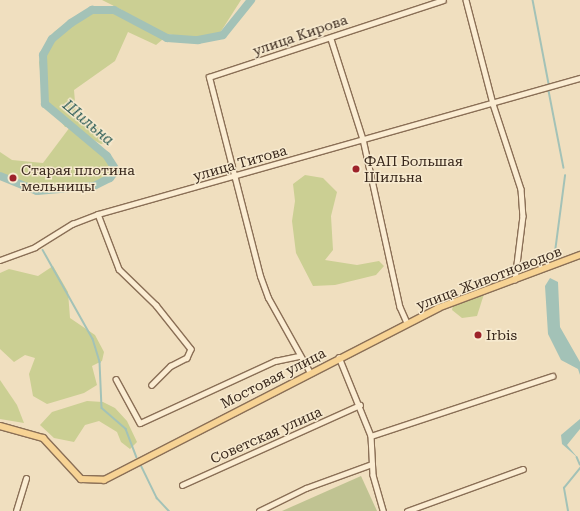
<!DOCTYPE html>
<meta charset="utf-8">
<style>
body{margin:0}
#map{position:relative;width:580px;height:511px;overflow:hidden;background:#f0dfbf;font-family:"Roboto Serif",serif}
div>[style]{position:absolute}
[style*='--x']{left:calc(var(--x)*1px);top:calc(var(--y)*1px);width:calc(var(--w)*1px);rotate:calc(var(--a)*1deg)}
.green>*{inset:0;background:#cbcf93}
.cemetery>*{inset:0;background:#c0c392}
.water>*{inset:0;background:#a3c2b7}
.stream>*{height:1.5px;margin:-0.75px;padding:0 0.75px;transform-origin:0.75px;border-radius:0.75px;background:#a3c2b7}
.river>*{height:8px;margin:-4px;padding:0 4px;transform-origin:4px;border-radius:4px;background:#a3c2b7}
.roads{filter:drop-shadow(1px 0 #8a6f56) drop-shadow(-1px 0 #8a6f56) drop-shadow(0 1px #8a6f56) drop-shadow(0 -1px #8a6f56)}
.minor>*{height:4.5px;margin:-2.25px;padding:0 2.25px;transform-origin:2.25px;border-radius:2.25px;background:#fbedd3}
.major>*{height:6px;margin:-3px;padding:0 3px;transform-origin:3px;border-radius:3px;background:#f7d394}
.dots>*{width:11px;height:11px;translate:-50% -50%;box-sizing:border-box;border:2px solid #f7eacf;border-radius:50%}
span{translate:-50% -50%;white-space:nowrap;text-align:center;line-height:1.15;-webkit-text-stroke:3px #f7eacf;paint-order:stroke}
.street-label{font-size:14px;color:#39281c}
.poi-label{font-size:14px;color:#39281c}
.left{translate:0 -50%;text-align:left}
.water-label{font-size:15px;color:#2a5a54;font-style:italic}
</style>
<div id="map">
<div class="green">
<div style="clip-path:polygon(102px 0,241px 0,218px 36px,193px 40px,169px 34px,156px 45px,128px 32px,115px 61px,74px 90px,76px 114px,98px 128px,107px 143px,101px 144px,73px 129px,114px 163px,116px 170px,110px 178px,94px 186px,37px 191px,0 176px,0 152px,12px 160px,43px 163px,70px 127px,65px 127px,43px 95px,39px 62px,54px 32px,80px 13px,99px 8px,122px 10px)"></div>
<div style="clip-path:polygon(305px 175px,323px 178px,337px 192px,331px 216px,333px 250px,325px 260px,357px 265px,379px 261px,384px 266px,376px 275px,335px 285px,313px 286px,296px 253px,292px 221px,295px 201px,293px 184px)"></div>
<div style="clip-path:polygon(53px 266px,68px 292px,70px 318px,95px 335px,104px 352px,102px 361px,92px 366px,97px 385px,84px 393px,47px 404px,33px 396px,29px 374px,35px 358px,25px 355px,14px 362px,0 349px,0 273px,9px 269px,38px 276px)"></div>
<div style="clip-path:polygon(484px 294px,477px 316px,462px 318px,452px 310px,453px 305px)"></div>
<div style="clip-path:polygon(0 380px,17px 405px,24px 423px,0 419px)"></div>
<div style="clip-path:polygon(87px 401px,103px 402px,115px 408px,127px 421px,137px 442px,130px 449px,121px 442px,117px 432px,99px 421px,85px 425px,74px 442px,54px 438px,40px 425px,52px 412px)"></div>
</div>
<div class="cemetery">
<div style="clip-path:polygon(361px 476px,377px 511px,282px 511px)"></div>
</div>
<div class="water">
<div style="clip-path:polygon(550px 278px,558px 282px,560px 327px,580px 362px,580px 375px,578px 369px,561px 360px,548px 334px,545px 286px)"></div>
<div style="clip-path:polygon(580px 419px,580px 429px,567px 445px,578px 458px,562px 444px,561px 435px)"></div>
</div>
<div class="stream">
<div style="--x:533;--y:0;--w:86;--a:79.2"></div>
<div style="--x:549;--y:91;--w:78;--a:79"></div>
<div style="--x:43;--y:250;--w:102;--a:60.7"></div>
<div style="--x:93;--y:339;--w:24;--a:73"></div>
<div style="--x:100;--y:362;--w:46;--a:87.5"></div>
<div style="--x:102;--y:408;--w:32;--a:41"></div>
<div style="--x:126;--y:429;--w:30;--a:69"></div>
<div style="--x:555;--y:252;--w:77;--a:-82.5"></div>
<div style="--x:577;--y:457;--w:8;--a:67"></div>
<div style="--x:141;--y:465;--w:37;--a:64"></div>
<div style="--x:157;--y:498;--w:18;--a:47"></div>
<div style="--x:568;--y:511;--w:23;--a:-100"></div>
<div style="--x:564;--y:488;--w:26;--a:-51"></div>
</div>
<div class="river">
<div style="--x:0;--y:176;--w:40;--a:22"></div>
<div style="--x:37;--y:191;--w:57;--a:-5"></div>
<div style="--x:94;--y:186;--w:18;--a:-27"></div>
<div style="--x:110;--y:178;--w:10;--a:-53"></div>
<div style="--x:116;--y:170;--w:17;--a:-123"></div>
<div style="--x:107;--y:156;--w:81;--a:-140"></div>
<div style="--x:45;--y:104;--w:49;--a:-92.3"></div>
<div style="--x:43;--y:55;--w:18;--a:-61"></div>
<div style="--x:52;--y:39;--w:25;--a:-40"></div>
<div style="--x:71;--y:23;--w:25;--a:-32"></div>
<div style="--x:92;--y:10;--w:22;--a:0"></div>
<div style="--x:114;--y:10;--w:60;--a:27.8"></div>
<div style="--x:167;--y:38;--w:31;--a:4"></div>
<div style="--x:198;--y:40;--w:25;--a:-11"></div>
<div style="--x:223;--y:35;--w:45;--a:-51.3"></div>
</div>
<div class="roads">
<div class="minor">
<div style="--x:466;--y:0;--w:107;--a:75.4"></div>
<div style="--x:493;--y:104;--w:89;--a:71.8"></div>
<div style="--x:521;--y:189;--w:27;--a:86"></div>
<div style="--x:523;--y:216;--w:64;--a:97.1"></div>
<div style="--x:331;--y:39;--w:105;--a:72.3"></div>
<div style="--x:363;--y:139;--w:172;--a:77.6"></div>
<div style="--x:400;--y:307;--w:17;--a:66"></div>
<div style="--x:98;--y:214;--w:59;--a:69.1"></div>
<div style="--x:119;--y:269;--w:52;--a:44.2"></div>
<div style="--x:156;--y:305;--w:56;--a:51.5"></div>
<div style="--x:191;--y:349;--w:10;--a:114"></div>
<div style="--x:187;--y:358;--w:18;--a:153"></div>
<div style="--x:171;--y:366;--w:27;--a:135"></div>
<div style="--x:0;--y:260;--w:37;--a:-20"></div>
<div style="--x:35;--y:247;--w:44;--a:-31.9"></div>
<div style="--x:72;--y:224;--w:28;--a:-21"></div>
<div style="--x:98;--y:214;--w:501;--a:-15.76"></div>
<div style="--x:339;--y:357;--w:85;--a:67.9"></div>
<div style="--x:371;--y:436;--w:39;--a:87"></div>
<div style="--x:373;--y:475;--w:37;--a:74"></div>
<div style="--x:310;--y:373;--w:86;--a:-119.2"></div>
<div style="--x:268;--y:298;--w:23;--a:-110"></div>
<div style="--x:260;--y:276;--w:205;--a:-104.4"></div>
<div style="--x:209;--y:77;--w:246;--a:-18.2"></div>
<div style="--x:116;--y:379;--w:50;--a:61.4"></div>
<div style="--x:140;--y:423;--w:149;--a:-24.7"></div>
<div style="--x:275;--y:361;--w:25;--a:-12"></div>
<div style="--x:371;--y:436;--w:191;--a:-18.3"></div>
<div style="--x:182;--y:485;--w:195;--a:-24.2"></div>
<div style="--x:16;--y:511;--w:34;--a:-73"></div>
<div style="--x:259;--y:511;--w:52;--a:-26.1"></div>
<div style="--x:306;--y:488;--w:70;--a:-20"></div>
<div style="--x:407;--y:511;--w:123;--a:-19.9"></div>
</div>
<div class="major">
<div style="--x:0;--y:426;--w:45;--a:15.6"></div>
<div style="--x:43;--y:438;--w:56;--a:47.2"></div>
<div style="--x:81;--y:479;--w:23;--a:2"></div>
<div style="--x:104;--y:480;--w:376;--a:-27.2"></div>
<div style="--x:438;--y:308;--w:152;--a:-20.5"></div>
</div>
</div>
<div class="dots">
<div style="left:356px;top:169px;background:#9d232a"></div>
<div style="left:13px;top:178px;background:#9d232a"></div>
<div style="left:478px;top:335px;background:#9d232a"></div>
</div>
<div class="street-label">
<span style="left:300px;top:35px;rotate:-19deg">улица Кирова</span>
<span style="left:240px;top:163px;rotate:-16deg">улица Титова</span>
<span style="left:489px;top:278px;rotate:-21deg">улица Животноводов</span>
<span style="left:273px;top:378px;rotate:-27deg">Мостовая улица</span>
<span style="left:266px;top:435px;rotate:-24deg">Советская улица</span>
</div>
<div class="poi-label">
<span class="left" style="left:364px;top:169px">ФАП Большая<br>Шильна</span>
<span class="left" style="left:21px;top:178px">Старая плотина<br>мельницы</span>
<span class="left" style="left:486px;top:335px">Irbis</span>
</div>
<div class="water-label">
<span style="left:88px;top:123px;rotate:40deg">Шильна</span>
</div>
</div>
